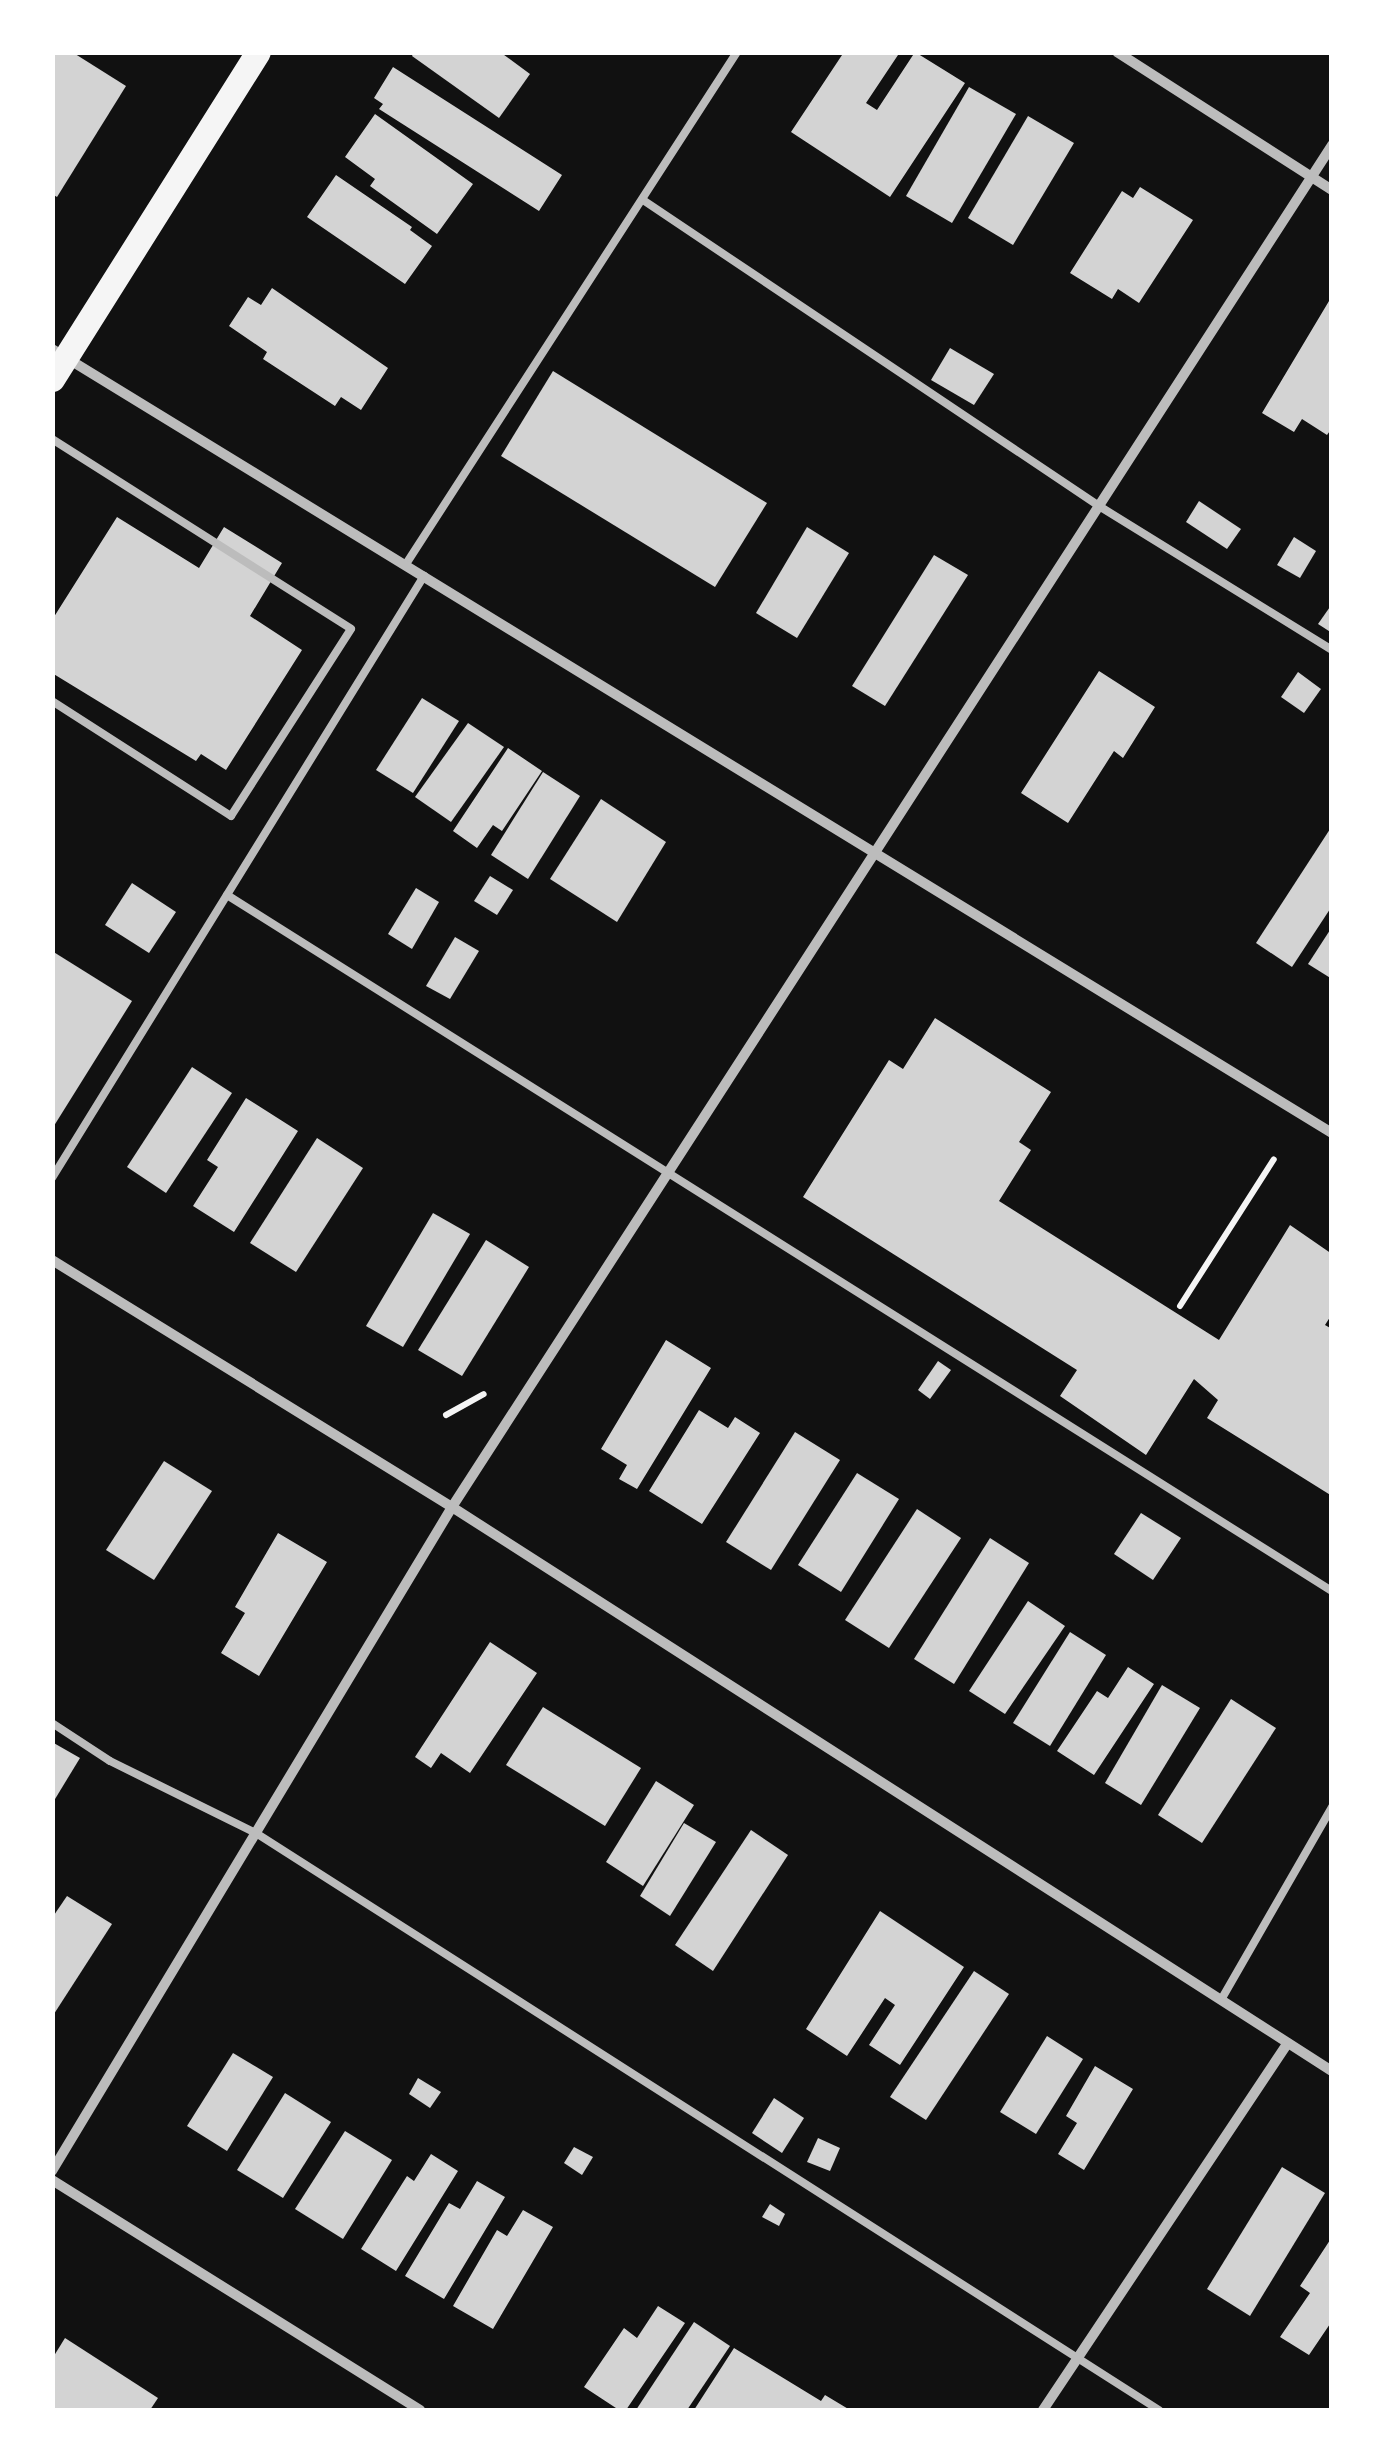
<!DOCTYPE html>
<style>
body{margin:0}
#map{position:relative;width:1384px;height:2463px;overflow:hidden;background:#111;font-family:Poppins,sans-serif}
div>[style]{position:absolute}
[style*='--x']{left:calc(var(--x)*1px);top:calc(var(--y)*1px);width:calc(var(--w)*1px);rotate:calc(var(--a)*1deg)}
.building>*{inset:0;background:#d3d3d3}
.path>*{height:6px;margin:-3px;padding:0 3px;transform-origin:3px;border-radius:3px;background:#f5f5f5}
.service>*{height:8px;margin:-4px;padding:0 4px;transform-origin:4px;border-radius:4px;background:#bcbcbc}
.minor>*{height:10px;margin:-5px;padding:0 5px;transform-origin:5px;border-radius:5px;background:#bcbcbc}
.primary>*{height:25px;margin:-12.5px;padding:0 12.5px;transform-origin:12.5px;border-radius:12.5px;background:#f5f5f5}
span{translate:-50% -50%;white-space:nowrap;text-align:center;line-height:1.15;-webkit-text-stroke:10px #fff;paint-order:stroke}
.frame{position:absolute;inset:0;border:55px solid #fff;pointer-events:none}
</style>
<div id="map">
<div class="building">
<div style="clip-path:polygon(52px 52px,72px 52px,126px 86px,57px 197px,52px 194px)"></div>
<div style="clip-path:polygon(414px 52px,500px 52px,530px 74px,499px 118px,412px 56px)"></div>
<div style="clip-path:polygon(844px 52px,900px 52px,866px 103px,877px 110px,915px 52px,965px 83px,890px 197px,791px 132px)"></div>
<div style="clip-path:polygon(393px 67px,562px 175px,539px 211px,379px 109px,383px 104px,374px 98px)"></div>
<div style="clip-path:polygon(969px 87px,1016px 114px,952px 223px,906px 196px)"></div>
<div style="clip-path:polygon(375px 114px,473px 184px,437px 234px,370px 186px,375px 179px,345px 157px)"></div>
<div style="clip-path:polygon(1028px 116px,1074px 143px,1013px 245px,968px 218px)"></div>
<div style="clip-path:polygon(336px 175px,412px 227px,410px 230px,432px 246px,405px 284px,307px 217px)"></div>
<div style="clip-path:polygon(1140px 187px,1193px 220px,1139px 303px,1118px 289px,1112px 299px,1070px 273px,1122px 191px,1133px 198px)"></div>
<div style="clip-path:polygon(272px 288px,388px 368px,361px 410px,341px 397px,335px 406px,263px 359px,267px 352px,229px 326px,248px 297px,261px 305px)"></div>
<div style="clip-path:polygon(1329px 301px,1332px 428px,1327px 435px,1302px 419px,1294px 432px,1262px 413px)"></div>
<div style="clip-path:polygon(950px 348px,994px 374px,974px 405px,931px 380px)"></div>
<div style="clip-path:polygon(553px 371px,767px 503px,715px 587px,501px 456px)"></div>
<div style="clip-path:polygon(1199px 501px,1241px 529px,1227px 549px,1186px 522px)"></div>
<div style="clip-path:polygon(117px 517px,199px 568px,224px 527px,282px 563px,250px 616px,302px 650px,226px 770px,201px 754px,196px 761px,52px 673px,52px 620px)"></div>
<div style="clip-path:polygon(807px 527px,849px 553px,797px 638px,756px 613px)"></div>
<div style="clip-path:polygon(1294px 537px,1316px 551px,1300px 578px,1277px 565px)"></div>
<div style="clip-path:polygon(934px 555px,968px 575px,885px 706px,852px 686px)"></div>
<div style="clip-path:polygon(1332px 604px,1332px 633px,1318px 624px)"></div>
<div style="clip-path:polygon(1099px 671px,1155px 707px,1123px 758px,1114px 751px,1068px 823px,1021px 793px)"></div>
<div style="clip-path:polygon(1298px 672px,1321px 689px,1304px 713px,1281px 697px)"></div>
<div style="clip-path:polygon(422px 698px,459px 721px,413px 793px,376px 770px)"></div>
<div style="clip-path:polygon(468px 723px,504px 747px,451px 822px,415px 797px)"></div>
<div style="clip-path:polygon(508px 748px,542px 771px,502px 831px,493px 825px,477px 848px,453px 831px)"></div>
<div style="clip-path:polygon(543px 772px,580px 796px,528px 879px,491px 855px)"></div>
<div style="clip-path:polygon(601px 799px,666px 842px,617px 922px,550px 879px)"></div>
<div style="clip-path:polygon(1332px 826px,1332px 906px,1292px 967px,1256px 943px)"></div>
<div style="clip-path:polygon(490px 876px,513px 890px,497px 915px,474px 901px)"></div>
<div style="clip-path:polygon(132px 883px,176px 912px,149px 953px,105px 925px)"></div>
<div style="clip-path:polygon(416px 888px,439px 902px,412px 949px,388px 934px)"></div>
<div style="clip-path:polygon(1332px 927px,1332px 979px,1308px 964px)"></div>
<div style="clip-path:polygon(455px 937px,479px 951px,450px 999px,426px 986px)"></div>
<div style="clip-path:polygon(52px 951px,132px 1001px,52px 1129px)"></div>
<div style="clip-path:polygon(935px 1018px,1051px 1092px,1019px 1142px,1031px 1150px,999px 1201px,1219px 1340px,1290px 1225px,1332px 1254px,1332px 1314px,1325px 1325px,1332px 1329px,1332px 1496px,1207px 1418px,1218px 1400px,1194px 1379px,1146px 1455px,1060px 1396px,1077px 1370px,803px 1197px,889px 1060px,903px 1069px)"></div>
<div style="clip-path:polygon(192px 1067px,232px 1093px,166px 1193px,127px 1167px)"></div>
<div style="clip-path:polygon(246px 1098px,298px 1131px,234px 1232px,193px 1206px,218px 1167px,207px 1160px)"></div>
<div style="clip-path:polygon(317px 1138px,363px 1168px,296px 1272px,250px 1243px)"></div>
<div style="clip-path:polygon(433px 1213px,470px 1234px,403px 1347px,366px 1326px)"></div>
<div style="clip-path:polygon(486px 1240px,529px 1267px,462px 1376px,418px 1350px)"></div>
<div style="clip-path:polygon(666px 1340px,711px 1368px,637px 1489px,619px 1479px,627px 1465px,601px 1449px)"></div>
<div style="clip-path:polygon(938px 1361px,951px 1370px,930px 1399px,918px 1390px)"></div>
<div style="clip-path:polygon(699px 1410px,728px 1428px,735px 1417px,760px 1433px,702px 1524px,649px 1491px)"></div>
<div style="clip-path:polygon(795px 1432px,840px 1460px,771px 1570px,726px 1542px)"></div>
<div style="clip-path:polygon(164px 1461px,212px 1491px,154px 1580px,106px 1550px)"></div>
<div style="clip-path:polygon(857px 1473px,899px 1499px,841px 1592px,798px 1565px)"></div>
<div style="clip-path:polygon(917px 1509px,961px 1538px,889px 1648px,845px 1620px)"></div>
<div style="clip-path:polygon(1141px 1513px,1181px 1538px,1153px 1580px,1114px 1554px)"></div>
<div style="clip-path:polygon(278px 1533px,327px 1562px,259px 1676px,221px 1653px,245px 1613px,235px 1607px)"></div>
<div style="clip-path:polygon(990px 1538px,1029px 1563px,954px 1684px,914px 1659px)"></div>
<div style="clip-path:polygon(1028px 1601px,1065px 1626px,1005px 1714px,969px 1691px)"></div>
<div style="clip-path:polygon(1070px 1632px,1106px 1655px,1050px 1746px,1013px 1723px)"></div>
<div style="clip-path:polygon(490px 1642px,537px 1673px,470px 1773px,441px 1753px,431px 1768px,415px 1757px)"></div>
<div style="clip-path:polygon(1128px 1667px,1154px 1684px,1094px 1775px,1057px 1751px,1097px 1691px,1108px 1698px)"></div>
<div style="clip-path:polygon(1162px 1685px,1200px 1708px,1141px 1805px,1105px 1783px)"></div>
<div style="clip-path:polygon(1231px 1699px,1276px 1728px,1202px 1843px,1158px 1815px)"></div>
<div style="clip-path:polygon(543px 1707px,641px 1768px,605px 1826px,506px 1765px)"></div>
<div style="clip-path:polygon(52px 1742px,80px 1758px,52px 1804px)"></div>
<div style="clip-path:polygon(656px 1781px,694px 1805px,643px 1886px,606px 1862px)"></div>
<div style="clip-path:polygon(684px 1823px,716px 1842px,670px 1916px,640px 1896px)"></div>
<div style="clip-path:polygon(751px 1830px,788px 1855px,713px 1971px,675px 1945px)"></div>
<div style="clip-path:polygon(67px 1896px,112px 1924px,52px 2017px,52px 1918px)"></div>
<div style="clip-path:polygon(880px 1911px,964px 1967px,900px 2065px,869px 2045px,895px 2005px,885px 1998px,847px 2056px,806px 2029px)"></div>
<div style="clip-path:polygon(974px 1971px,1009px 1994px,926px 2120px,890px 2097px)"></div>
<div style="clip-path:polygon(1047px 2036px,1083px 2059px,1036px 2134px,1000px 2112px)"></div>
<div style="clip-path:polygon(233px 2053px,273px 2077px,227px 2151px,187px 2126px)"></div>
<div style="clip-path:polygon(1095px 2066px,1133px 2089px,1084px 2170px,1058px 2154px,1077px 2123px,1066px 2116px)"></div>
<div style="clip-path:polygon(418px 2078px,441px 2092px,430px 2108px,409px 2094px)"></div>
<div style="clip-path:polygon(285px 2093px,331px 2122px,283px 2198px,237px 2170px)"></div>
<div style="clip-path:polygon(774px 2098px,804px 2118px,782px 2153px,752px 2133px)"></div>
<div style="clip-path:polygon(345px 2131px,392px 2160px,343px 2239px,295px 2209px)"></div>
<div style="clip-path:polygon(818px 2138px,840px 2148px,830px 2171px,807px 2162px)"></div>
<div style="clip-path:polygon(574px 2147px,593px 2157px,582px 2175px,564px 2163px)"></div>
<div style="clip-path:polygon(431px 2154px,458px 2171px,396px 2271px,361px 2249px,407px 2176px,414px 2181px)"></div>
<div style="clip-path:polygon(1282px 2167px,1325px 2193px,1250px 2316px,1207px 2289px)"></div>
<div style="clip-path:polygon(477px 2181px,505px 2197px,444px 2299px,405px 2276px,449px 2203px,460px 2209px)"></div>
<div style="clip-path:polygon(770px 2204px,785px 2214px,779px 2226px,762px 2217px)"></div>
<div style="clip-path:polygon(523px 2210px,553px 2227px,493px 2329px,453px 2306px,497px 2230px,507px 2236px)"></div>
<div style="clip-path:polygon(1332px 2237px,1332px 2321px,1309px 2355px,1280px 2337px,1310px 2293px,1300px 2286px)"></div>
<div style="clip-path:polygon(658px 2306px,685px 2323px,626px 2410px,619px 2410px,584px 2387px,624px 2328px,637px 2338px)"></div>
<div style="clip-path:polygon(694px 2322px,730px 2346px,687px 2410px,636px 2410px)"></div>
<div style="clip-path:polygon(65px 2338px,158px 2398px,150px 2410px,52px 2410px,52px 2359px)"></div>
<div style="clip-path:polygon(734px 2348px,821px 2401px,825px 2395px,850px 2410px,694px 2410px)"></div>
</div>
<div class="path">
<div style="--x:1180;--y:1306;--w:174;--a:-57.4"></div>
<div style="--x:446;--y:1415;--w:43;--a:-28.9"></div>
</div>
<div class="service">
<div style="--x:643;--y:200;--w:549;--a:33.86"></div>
<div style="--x:1099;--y:506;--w:274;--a:31.7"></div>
<div style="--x:52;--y:439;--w:354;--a:32.4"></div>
<div style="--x:351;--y:629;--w:222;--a:122.7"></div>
<div style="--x:231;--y:816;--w:213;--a:-147.3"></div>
<div style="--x:406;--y:564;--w:610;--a:-57.12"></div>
<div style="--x:227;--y:895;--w:1306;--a:32.21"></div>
<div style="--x:52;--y:1178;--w:708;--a:-58.29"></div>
<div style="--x:52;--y:1723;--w:69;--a:33.2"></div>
<div style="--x:110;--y:1761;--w:163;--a:26.3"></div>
<div style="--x:256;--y:1833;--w:1072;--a:32.58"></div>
<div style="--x:1221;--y:2000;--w:223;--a:-60.1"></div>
</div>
<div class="minor">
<div style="--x:1117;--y:52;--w:255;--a:32.7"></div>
<div style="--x:52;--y:349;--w:1501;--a:31.49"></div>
<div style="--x:52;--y:1260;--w:470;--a:31.7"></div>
<div style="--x:452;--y:1507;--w:1045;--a:32.66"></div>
<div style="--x:52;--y:2171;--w:775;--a:-58.93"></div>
<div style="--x:452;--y:1507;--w:1622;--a:-57.13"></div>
<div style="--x:52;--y:2180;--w:434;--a:32"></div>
<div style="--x:1043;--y:2410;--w:441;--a:-56.3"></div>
</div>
<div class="primary">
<div style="--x:52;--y:379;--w:386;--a:-57.8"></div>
</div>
<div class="frame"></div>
</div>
